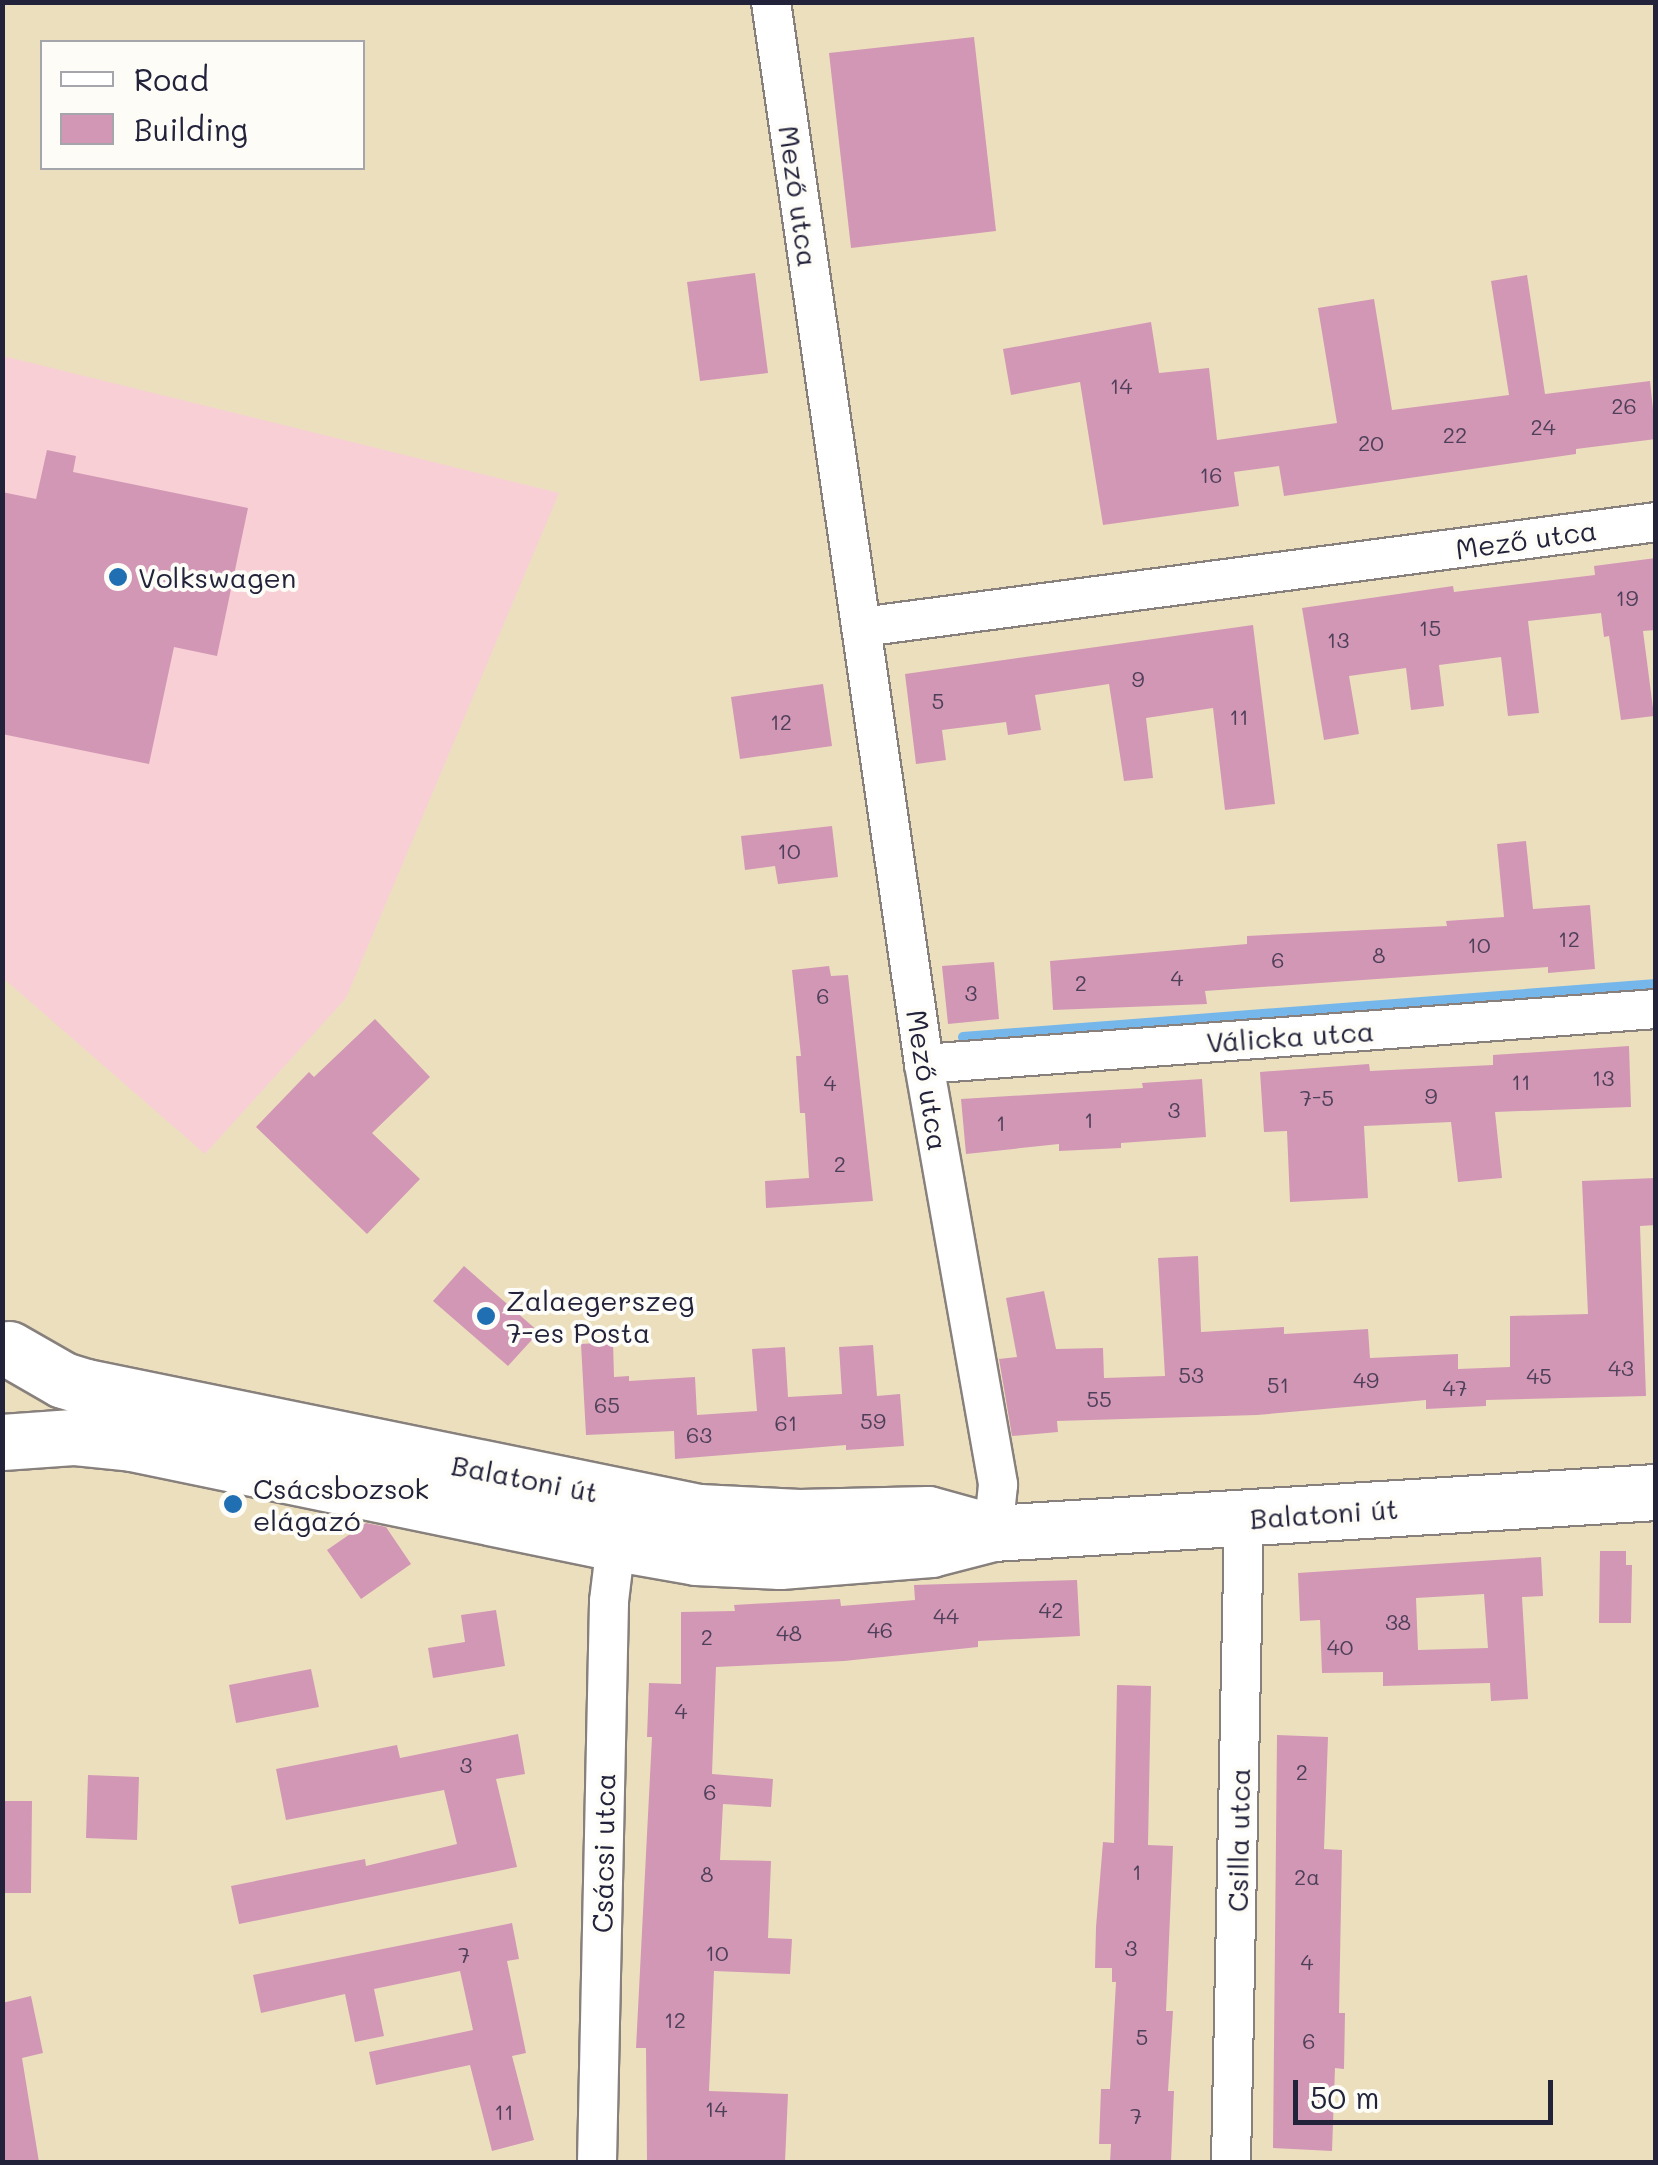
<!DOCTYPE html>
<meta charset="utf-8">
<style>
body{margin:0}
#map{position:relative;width:1658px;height:2165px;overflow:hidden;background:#ecdfbe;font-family:Mali,sans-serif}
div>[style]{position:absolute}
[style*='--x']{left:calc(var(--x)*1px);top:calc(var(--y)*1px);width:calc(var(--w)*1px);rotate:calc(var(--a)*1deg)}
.built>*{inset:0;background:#f7cfd5}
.stream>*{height:10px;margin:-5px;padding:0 5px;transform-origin:5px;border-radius:5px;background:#76b7eb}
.building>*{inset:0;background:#d297b5}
.roads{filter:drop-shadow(2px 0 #87807c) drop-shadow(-2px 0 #87807c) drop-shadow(0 2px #87807c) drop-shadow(0 -2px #87807c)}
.minor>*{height:38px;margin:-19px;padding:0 19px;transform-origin:19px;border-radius:19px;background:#fff}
.primary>*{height:55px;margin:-27.5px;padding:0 27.5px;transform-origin:27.5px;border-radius:27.5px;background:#fff}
.dots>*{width:28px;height:28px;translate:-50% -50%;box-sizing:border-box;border:5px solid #fdfcf7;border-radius:50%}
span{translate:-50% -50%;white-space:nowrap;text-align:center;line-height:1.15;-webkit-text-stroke:8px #fdfcf7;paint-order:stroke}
.number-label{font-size:22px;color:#4e3f5a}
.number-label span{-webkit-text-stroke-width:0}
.street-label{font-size:28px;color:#22223b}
.poi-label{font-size:28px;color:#22223b}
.left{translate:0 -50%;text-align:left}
.frame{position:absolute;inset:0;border:5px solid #22223b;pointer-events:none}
.legend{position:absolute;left:40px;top:40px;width:325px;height:130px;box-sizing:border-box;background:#fdfcf7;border:2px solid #a5a5ac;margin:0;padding:12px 18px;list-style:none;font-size:30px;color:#22223b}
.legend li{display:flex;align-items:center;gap:20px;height:50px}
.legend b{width:50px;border:2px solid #a5a5ac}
.scale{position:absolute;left:1293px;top:2080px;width:260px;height:45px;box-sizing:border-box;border:5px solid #22223b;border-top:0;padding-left:12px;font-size:30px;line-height:35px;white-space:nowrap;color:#22223b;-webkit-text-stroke:8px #fdfcf7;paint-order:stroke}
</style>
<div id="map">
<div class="built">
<div style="clip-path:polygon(3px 356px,559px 493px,346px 998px,205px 1154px,3px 978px)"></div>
</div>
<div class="stream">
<div style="--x:963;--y:1037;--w:695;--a:-4.37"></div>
</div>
<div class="building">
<div style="clip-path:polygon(974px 37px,996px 231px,851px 248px,829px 53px)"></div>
<div style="clip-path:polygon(755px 273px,768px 373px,700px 381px,687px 282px)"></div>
<div style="clip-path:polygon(1527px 275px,1545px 394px,1650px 381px,1656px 439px,1576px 449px,1576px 454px,1284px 496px,1279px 466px,1234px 472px,1239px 506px,1103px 525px,1080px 382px,1011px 395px,1003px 349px,1151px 322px,1159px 373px,1209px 368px,1217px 440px,1337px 423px,1318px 308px,1374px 299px,1392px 410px,1509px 395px,1491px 281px)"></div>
<div style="clip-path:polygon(47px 450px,76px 456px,73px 472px,248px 508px,217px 656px,174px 647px,149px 764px,2px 734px,2px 492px,36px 499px)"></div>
<div style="clip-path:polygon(1656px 558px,1656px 630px,1643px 631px,1654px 716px,1621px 720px,1609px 636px,1604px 637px,1601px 613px,1528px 621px,1539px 713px,1508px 716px,1501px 657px,1439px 665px,1444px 706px,1411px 710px,1406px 668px,1349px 676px,1359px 734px,1324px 740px,1302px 608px,1453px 586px,1454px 592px,1595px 575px,1594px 566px)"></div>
<div style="clip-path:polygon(1253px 625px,1275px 804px,1225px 810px,1213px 708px,1146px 718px,1153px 778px,1124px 781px,1109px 684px,1035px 695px,1041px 730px,1008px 735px,1006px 722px,942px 730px,946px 760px,916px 764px,905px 674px)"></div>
<div style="clip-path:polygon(823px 684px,832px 746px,740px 759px,731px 697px)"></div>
<div style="clip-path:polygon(832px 826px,838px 877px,778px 884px,775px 866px,745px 870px,741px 836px)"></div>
<div style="clip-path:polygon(1526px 841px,1533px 909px,1590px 905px,1595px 969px,1548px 973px,1548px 967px,1205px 991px,1207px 1004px,1053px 1010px,1050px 961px,1247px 944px,1247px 936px,1447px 926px,1446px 921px,1504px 917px,1497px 844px)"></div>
<div style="clip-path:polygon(994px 962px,999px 1019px,948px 1024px,942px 966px)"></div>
<div style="clip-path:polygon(829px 966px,831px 976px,848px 975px,873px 1201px,766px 1208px,765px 1181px,809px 1178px,805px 1113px,800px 1113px,796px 1056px,801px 1056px,792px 970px)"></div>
<div style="clip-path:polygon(375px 1019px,430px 1077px,372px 1133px,420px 1179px,367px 1234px,256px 1127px,309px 1072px,314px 1077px)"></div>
<div style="clip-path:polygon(1629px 1046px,1631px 1107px,1495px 1112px,1502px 1178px,1458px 1182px,1451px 1122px,1364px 1126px,1368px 1198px,1290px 1202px,1287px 1131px,1264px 1132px,1260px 1072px,1369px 1064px,1370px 1071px,1493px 1065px,1493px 1055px)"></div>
<div style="clip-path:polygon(1202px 1079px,1206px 1137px,1121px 1143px,1121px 1148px,1059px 1151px,1059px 1144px,966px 1154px,961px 1099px,1143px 1088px,1142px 1083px)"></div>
<div style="clip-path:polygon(1656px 1178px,1656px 1225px,1640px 1226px,1646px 1396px,1486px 1400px,1486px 1406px,1426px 1409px,1426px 1400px,1257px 1415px,1057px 1421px,1058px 1432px,1012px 1436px,999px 1359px,1017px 1357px,1006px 1298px,1044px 1291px,1056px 1349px,1103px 1348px,1104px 1378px,1165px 1376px,1158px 1258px,1198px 1256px,1201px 1332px,1284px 1327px,1284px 1334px,1368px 1329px,1370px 1358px,1458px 1354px,1458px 1369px,1510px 1367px,1510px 1316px,1588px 1314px,1582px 1181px)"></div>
<div style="clip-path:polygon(464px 1266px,539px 1332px,508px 1366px,433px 1301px)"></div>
<div style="clip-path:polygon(613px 1342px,614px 1377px,629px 1376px,629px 1381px,695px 1377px,697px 1415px,757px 1411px,752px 1349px,785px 1347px,788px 1397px,842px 1394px,839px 1347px,873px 1345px,877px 1396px,900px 1394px,904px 1446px,846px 1450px,846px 1445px,675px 1459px,674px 1431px,586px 1435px,581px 1344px)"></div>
<div style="clip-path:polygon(366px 1523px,386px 1527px,411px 1564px,361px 1599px,327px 1550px)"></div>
<div style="clip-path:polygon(1600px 1551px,1626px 1551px,1626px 1565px,1632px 1565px,1631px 1623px,1599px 1623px)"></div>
<div style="clip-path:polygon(evenodd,1541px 1557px,1543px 1596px,1522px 1597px,1528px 1699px,1491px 1701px,1490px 1683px,1383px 1686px,1383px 1672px,1322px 1673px,1320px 1620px,1300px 1621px,1298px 1573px,1541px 1557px,1484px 1594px,1488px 1648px,1418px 1650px,1416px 1598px,1484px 1594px)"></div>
<div style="clip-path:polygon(1077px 1580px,1080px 1636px,978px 1641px,978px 1647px,844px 1661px,716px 1667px,712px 1774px,773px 1779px,771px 1807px,723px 1804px,720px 1860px,771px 1861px,768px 1938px,792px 1939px,790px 1974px,714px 1971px,709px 2091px,788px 2094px,785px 2162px,647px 2162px,646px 2048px,636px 2048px,652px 1737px,647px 1737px,649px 1683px,681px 1684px,681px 1612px,735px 1611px,734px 1605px,840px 1599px,841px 1606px,915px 1600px,914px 1585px)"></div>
<div style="clip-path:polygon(496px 1610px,505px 1666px,433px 1678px,428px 1648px,465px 1642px,461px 1615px)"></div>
<div style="clip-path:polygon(311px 1669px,319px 1707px,236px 1723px,229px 1685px)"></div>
<div style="clip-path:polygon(1117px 1685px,1151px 1686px,1148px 1845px,1173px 1846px,1166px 2011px,1173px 2011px,1168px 2091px,1174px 2091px,1171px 2162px,1110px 2162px,1111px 2144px,1099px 2144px,1101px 2089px,1110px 2089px,1116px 1982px,1112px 1982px,1112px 1968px,1095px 1968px,1096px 1927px,1103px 1842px,1114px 1843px)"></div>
<div style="clip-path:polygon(518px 1734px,525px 1774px,496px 1779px,517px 1867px,239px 1924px,231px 1886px,365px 1859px,366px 1866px,457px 1844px,444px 1790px,286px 1820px,276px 1769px,397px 1745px,400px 1758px)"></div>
<div style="clip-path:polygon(1277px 1735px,1328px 1737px,1324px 1849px,1342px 1850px,1339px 2013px,1345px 2013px,1344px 2069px,1335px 2068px,1332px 2151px,1273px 2148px)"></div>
<div style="clip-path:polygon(88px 1775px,139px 1777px,137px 1840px,86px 1838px)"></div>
<div style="clip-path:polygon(2px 1801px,32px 1801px,31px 1893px,2px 1893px)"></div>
<div style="clip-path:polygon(512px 1923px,519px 1959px,507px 1961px,526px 2053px,512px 2056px,534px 2140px,492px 2151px,470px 2065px,376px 2085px,369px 2052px,473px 2030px,460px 1971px,374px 1989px,384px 2036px,355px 2042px,345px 1994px,261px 2013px,253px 1975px)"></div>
<div style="clip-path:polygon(31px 1996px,43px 2053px,22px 2058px,39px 2162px,2px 2162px,2px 2003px)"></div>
</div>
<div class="roads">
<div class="minor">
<div style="--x:771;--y:2;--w:1073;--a:81.8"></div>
<div style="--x:924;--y:1064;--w:427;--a:80"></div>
<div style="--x:998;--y:1485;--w:48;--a:95.9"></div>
<div style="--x:862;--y:627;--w:801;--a:-7.53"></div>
<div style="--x:924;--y:1064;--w:734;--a:-4.3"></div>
<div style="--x:597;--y:2162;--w:561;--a:-88.77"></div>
<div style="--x:609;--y:1601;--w:58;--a:-83.1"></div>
<div style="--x:1231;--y:2162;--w:644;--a:-88.84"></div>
</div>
<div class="primary">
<div style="--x:9;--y:1349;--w:62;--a:29.9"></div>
<div style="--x:63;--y:1380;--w:24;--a:17"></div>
<div style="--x:86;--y:1387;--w:626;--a:11.53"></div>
<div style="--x:699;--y:1512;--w:100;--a:2.9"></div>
<div style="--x:799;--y:1517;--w:129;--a:-1.3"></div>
<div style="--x:928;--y:1514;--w:45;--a:15.6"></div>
<div style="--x:2;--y:1442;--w:71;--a:-4"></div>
<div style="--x:73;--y:1437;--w:59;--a:5.8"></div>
<div style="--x:132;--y:1443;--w:494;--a:11.7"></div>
<div style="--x:616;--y:1543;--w:81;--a:9.9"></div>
<div style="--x:696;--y:1557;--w:84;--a:2.7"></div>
<div style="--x:780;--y:1561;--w:151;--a:-4.5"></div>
<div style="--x:931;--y:1549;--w:64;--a:-14.5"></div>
<div style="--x:993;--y:1533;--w:664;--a:-3.54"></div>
</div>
</div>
<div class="dots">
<div style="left:118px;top:577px;background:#1f6fb2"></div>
<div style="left:486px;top:1316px;background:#1f6fb2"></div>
<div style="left:233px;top:1504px;background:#1f6fb2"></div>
</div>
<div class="number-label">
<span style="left:1121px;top:386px">14</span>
<span style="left:1624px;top:406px">26</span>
<span style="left:1543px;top:427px">24</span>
<span style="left:1455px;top:435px">22</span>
<span style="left:1371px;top:443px">20</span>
<span style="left:1211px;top:475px">16</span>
<span style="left:1627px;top:598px">19</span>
<span style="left:1430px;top:628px">15</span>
<span style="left:1338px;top:640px">13</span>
<span style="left:1138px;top:679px">9</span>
<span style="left:938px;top:701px">5</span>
<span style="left:1239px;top:717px">11</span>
<span style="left:781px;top:722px">12</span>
<span style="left:789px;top:851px">10</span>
<span style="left:1569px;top:939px">12</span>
<span style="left:1479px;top:945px">10</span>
<span style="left:1379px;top:955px">8</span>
<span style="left:1278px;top:960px">6</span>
<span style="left:1177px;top:978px">4</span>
<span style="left:1081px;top:983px">2</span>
<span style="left:971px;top:993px">3</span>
<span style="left:823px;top:996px">6</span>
<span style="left:1603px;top:1078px">13</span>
<span style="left:1521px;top:1082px">11</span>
<span style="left:830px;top:1083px">4</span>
<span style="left:1431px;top:1096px">9</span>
<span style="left:1317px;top:1098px">7-5</span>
<span style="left:1174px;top:1110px">3</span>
<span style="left:1089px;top:1120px">1</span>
<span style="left:1001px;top:1123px">1</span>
<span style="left:840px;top:1164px">2</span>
<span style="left:1621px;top:1368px">43</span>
<span style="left:1191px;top:1375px">53</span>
<span style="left:1539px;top:1376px">45</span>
<span style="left:1366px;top:1380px">49</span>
<span style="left:1278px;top:1385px">51</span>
<span style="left:1455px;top:1388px">47</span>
<span style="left:1099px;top:1399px">55</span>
<span style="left:607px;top:1405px">65</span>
<span style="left:873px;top:1421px">59</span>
<span style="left:786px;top:1423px">61</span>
<span style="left:699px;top:1435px">63</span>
<span style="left:1051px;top:1610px">42</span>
<span style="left:946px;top:1616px">44</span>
<span style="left:1398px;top:1622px">38</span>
<span style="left:880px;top:1630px">46</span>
<span style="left:789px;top:1633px">48</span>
<span style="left:707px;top:1637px">2</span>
<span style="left:1340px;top:1647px">40</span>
<span style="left:681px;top:1711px">4</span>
<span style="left:466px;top:1765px">3</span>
<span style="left:1302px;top:1772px">2</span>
<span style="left:710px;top:1792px">6</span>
<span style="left:1137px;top:1872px">1</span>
<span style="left:707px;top:1874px">8</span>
<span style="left:1307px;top:1877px">2a</span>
<span style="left:1131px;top:1948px">3</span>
<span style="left:717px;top:1953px">10</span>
<span style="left:464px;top:1955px">7</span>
<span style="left:1307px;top:1962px">4</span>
<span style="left:675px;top:2020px">12</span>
<span style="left:1142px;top:2037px">5</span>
<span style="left:1309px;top:2041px">6</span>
<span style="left:716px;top:2109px">14</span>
<span style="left:504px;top:2112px">11</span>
<span style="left:1136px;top:2116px">7</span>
</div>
<div class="street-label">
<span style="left:799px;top:196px;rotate:82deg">Mező utca</span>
<span style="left:1526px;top:539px;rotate:-8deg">Mező utca</span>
<span style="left:1290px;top:1036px;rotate:-4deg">Válicka utca</span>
<span style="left:928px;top:1080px;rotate:81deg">Mező utca</span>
<span style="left:525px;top:1478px;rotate:11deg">Balatoni út</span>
<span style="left:1324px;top:1513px;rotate:-4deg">Balatoni út</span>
<span style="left:1238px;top:1840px;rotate:-89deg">Csilla utca</span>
<span style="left:603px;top:1853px;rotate:-89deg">Csácsi utca</span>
</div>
<div class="poi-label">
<span class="left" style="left:138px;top:577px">Volkswagen</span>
<span class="left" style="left:506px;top:1316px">Zalaegerszeg<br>7-es Posta</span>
<span class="left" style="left:253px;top:1504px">Csácsbozsok<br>elágazó</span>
</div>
<div class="frame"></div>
<ul class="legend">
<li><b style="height:12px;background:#fff"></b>Road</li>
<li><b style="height:28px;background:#d297b5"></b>Building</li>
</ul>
<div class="scale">50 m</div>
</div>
